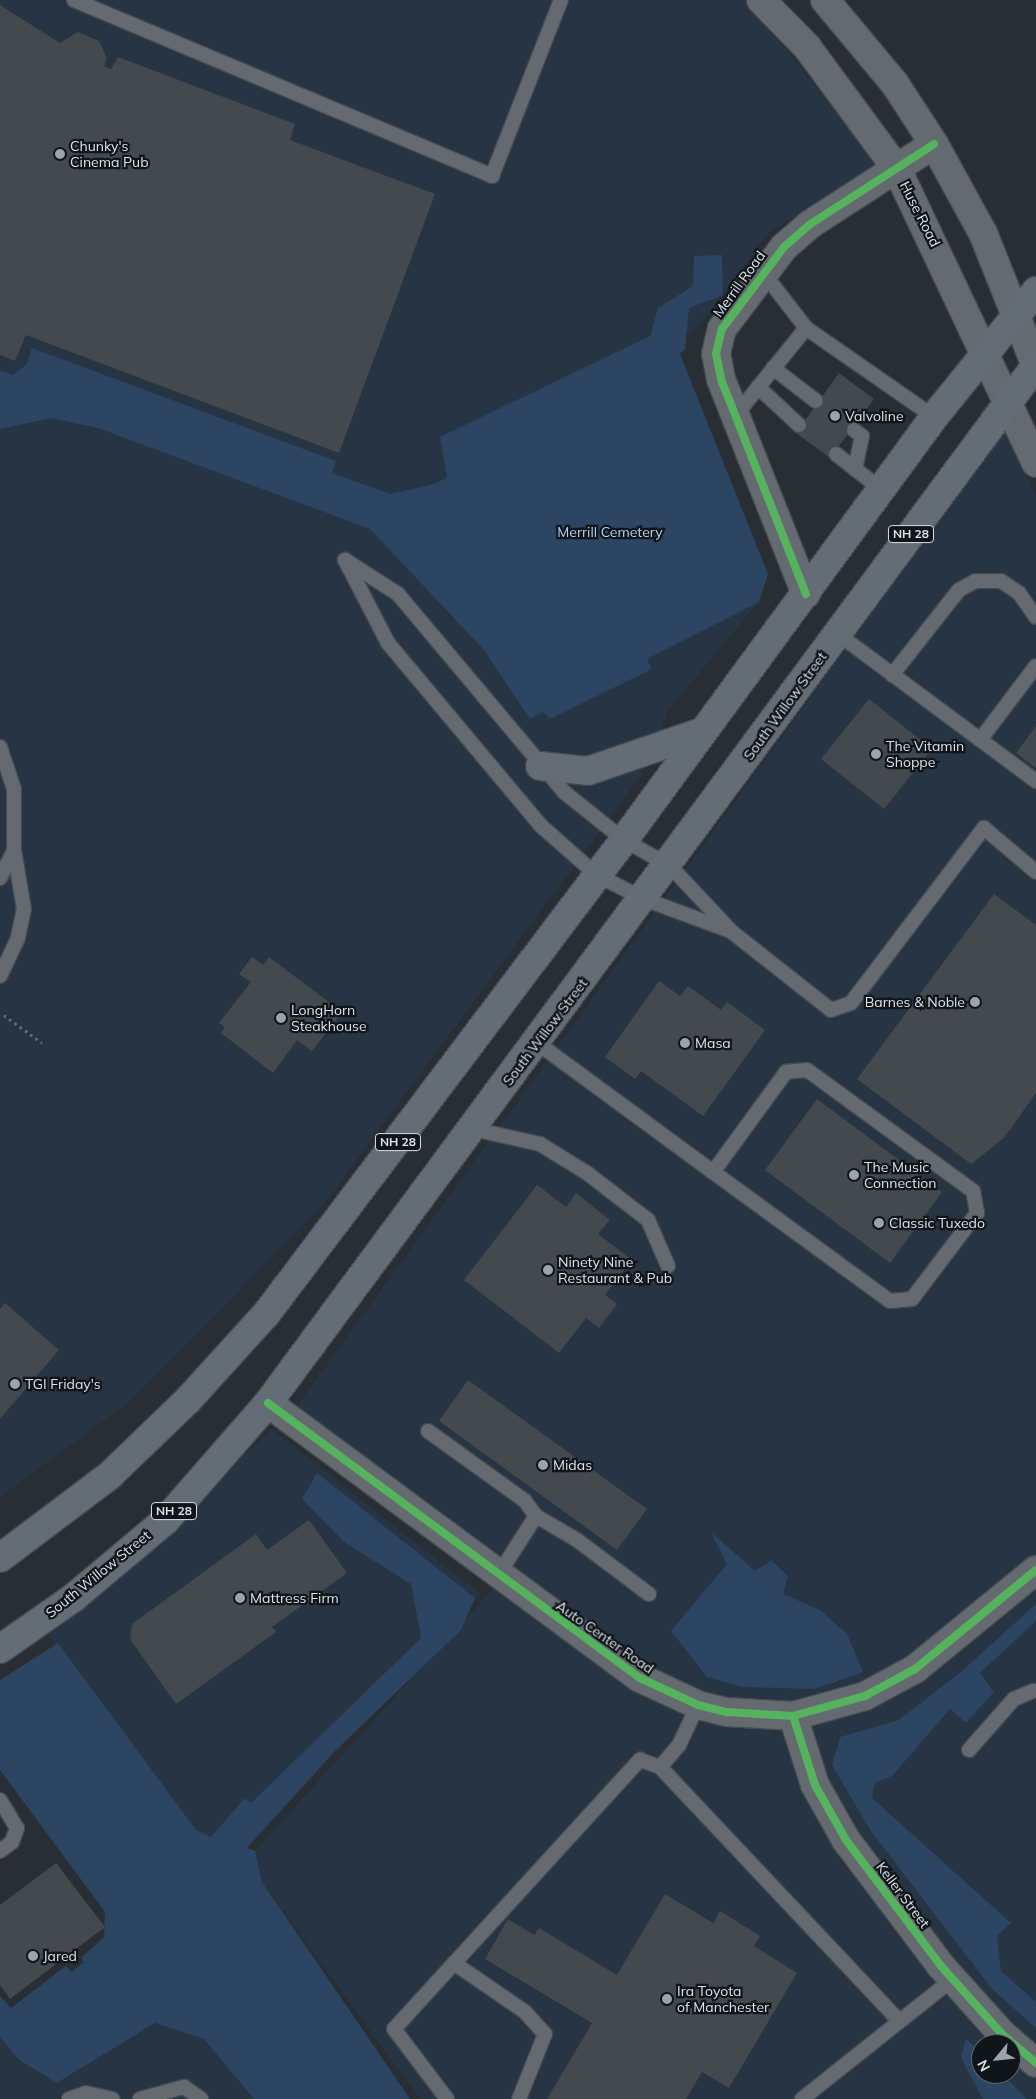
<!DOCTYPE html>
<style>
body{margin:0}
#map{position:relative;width:1036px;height:2099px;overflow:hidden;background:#282e34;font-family:Mulish,sans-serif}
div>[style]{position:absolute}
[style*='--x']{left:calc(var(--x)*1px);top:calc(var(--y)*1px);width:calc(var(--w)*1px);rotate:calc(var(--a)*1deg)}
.built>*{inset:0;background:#263443}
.green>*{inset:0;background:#2b4562}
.building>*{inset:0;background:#44494e}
.path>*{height:3px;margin-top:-1.5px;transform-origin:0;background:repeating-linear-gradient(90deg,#676b70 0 2.5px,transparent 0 6.5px)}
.roads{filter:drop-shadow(1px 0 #464b51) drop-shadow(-1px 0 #464b51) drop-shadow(0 1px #464b51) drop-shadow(0 -1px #464b51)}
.service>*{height:14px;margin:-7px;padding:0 7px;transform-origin:7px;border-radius:7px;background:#656a70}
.minor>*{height:28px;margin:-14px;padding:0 14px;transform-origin:14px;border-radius:14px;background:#656a70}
.tertiary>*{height:28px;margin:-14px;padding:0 14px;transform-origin:14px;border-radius:14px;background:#656a70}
.primary>*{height:28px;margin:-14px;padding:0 14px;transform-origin:14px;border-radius:14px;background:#646c75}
.cycleway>*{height:8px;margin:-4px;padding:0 4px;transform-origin:4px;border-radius:4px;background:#56b35d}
.dots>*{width:14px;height:14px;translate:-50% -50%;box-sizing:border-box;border:2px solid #10151a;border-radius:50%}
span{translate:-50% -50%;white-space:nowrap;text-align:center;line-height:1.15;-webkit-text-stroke:4.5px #10151a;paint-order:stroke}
.shield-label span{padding:1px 4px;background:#10151a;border:1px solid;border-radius:4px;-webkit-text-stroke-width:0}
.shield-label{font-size:12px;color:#dbe2ea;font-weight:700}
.poi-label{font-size:14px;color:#dbe2ea}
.left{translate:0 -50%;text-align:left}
.right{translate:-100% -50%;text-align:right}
.street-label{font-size:14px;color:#dbe2ea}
.park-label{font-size:14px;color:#b3d2f5}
.north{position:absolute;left:971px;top:2034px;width:50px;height:50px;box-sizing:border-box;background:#10151a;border:1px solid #61676d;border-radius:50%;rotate:242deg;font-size:14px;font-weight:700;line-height:20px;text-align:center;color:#dbe2ea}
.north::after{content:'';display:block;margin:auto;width:18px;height:22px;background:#9ca3aa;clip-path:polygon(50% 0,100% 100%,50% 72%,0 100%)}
</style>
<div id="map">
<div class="built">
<div style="clip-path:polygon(0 0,747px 0,880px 168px,769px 232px,700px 326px,390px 511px,530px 718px,759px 602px,670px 708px,642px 774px,325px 1203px,131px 1401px,0 1497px)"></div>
<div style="clip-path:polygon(evenodd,1004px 430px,1036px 496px,1036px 2099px,420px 2099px,262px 1882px,255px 1851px,494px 1588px,295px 1409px,1004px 430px,981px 2044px,1011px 2044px,1011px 2074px,981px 2074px,981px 2044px)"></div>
<div style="clip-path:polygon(272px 1429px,480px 1594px,240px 1855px,212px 1853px,44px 1629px,161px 1534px)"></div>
<div style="clip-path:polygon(155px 2023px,204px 2039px,254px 2099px,0 2099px,0 2037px,19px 2060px,58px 2083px)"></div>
</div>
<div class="green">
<div style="clip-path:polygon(722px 255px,723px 295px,689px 308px,685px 349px,680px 354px,768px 574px,759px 602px,647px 659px,652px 669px,550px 719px,543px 712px,530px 719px,484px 650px,370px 529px,98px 428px,51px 418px,0 429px,0 370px,13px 375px,26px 365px,32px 348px,336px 461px,332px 473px,390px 494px,435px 484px,447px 477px,440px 437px,650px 336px,658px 308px,693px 286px,694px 256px)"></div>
<div style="clip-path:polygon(317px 1473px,475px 1598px,461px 1630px,335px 1751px,247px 1848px,255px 1851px,262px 1882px,410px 2099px,254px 2099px,204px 2039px,155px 2023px,57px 2083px,19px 2060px,0 2037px,0 1996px,11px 2008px,66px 1966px,71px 1972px,84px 1962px,81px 1958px,104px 1937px,105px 1912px,0 1770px,0 1680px,58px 1643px,196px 1830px,211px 1837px,245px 1798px,251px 1803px,421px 1638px,411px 1584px,344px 1542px,302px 1499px)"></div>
<div style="clip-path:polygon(711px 1532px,755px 1571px,771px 1560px,788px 1576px,783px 1594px,820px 1610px,847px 1634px,863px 1672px,815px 1689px,742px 1687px,707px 1677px,671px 1631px,727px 1564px)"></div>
<div style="clip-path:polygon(1036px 1604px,1036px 1621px,980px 1673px,994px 1692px,966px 1723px,950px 1709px,892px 1776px,875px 1783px,872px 1798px,1011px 1923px,997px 1936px,1001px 1971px,1036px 2002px,1036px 2028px,992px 1989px,870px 1830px,832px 1765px,840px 1737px,899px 1720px,962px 1671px)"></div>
<div style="clip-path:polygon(966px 2039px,981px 2053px,981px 2074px,1002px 2074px,1027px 2099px,983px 2099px,961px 2058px)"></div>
</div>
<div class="building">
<div style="clip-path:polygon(0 5px,60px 43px,78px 32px,99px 41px,107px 58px,104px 66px,111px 69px,118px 57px,295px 124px,290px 140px,435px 194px,339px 453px,26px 335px,15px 361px,0 355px)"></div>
<div style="clip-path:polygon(839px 373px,874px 399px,830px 458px,796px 433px)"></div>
<div style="clip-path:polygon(869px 699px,932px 749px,884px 809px,821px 759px)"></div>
<div style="clip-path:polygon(1036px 726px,1036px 768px,1016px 753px)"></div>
<div style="clip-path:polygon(994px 894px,1036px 925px,1036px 1093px,1004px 1138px,971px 1164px,857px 1079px)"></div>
<div style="clip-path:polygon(252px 957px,263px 965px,269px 957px,342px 1012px,312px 1051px,297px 1040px,273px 1073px,221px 1033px,225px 1027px,219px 1023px,251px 982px,239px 974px)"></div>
<div style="clip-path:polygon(659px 981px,680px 996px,688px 986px,721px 1010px,727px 1002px,765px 1030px,703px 1116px,641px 1071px,635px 1079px,605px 1057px)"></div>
<div style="clip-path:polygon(817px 1099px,942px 1192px,890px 1263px,765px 1170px)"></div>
<div style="clip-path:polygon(537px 1185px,566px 1207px,576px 1193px,610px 1220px,598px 1234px,632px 1260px,605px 1295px,617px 1304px,599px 1328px,586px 1318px,559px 1353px,464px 1280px)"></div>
<div style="clip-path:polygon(5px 1303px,59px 1350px,0 1419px,0 1309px)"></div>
<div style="clip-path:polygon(468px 1380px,647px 1509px,617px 1550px,439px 1421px)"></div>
<div style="clip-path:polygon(309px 1520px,347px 1573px,272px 1627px,276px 1632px,176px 1704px,130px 1639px,132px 1624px,256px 1534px,267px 1550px)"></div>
<div style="clip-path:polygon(56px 1863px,105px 1927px,10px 1999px,0 1985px,0 1905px)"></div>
<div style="clip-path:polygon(665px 1894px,713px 1923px,720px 1911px,760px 1936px,754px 1946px,797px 1973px,729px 2088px,702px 2072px,686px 2099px,547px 2099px,592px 2023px,485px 1959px,508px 1919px,534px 1935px,539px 1928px,617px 1975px)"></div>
</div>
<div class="path">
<div style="--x:4;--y:1015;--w:47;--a:36.4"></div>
</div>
<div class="roads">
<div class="service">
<div style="--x:74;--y:0;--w:454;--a:22.8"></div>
<div style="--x:492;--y:176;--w:189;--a:-68.6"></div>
<div style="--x:762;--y:271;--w:72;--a:52.3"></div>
<div style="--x:806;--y:328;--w:156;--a:34.8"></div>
<div style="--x:773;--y:368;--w:54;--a:37.5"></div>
<div style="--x:758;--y:387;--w:56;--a:42.8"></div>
<div style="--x:735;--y:416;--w:113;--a:-51.1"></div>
<div style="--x:854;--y:430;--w:10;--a:37"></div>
<div style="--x:862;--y:436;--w:34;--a:102"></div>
<div style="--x:836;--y:454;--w:58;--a:38"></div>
<div style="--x:345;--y:560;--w:63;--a:32.7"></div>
<div style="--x:398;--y:594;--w:258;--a:50"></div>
<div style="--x:564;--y:792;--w:77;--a:38.7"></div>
<div style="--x:624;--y:840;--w:53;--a:29.5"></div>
<div style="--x:670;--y:866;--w:91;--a:46.8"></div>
<div style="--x:732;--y:932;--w:126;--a:38.2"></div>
<div style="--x:831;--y:1010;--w:21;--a:-19"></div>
<div style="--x:851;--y:1003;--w:220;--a:-52.8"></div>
<div style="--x:984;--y:828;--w:68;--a:40.2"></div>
<div style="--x:345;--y:560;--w:93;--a:62.6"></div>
<div style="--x:388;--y:643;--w:237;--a:50.1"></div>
<div style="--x:540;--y:825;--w:76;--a:41.3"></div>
<div style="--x:597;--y:875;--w:53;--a:27.1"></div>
<div style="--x:644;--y:899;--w:90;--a:20.3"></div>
<div style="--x:838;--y:634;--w:247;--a:36.6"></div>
<div style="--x:892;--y:675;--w:108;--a:-51.8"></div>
<div style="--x:959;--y:590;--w:18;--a:-29"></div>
<div style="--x:975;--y:581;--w:26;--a:0"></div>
<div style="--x:1001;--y:581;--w:22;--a:34"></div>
<div style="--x:1019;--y:593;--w:29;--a:55"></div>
<div style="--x:980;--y:740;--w:93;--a:-52.9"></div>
<div style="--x:0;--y:747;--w:44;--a:71.6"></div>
<div style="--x:14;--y:789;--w:61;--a:90"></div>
<div style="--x:14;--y:850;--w:60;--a:80.4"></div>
<div style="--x:24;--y:909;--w:30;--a:102"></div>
<div style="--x:18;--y:938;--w:42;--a:115.3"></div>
<div style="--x:0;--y:878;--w:31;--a:-63"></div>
<div style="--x:536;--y:1042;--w:220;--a:36.3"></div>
<div style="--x:713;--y:1172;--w:219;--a:36.1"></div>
<div style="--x:890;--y:1301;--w:22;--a:-5"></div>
<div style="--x:912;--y:1299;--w:108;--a:-52.9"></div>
<div style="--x:977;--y:1213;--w:22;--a:-100"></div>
<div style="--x:973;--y:1191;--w:205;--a:-143.9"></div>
<div style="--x:807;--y:1070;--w:21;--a:175"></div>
<div style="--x:786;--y:1072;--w:124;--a:126.1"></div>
<div style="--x:473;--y:1129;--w:69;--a:12.6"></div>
<div style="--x:540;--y:1144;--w:55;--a:31.7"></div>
<div style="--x:587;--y:1173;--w:77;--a:37.6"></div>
<div style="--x:648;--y:1220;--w:50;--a:66.5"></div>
<div style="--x:428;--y:1431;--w:120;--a:35.8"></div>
<div style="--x:525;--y:1501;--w:19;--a:54"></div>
<div style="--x:536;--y:1516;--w:70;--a:122.8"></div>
<div style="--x:536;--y:1516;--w:48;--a:30.3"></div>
<div style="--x:577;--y:1540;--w:90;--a:36.9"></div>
<div style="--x:969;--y:1750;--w:68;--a:-48.6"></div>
<div style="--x:1014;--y:1699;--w:21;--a:-23"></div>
<div style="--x:660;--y:1767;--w:349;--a:46.7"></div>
<div style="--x:0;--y:1800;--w:33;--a:59"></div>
<div style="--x:17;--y:1828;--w:15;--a:110"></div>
<div style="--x:12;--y:1842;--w:15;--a:143"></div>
<div style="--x:454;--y:1963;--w:86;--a:34.6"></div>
<div style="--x:525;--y:2012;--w:30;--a:48"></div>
<div style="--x:545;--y:2034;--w:70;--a:111.8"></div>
<div style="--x:69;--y:2099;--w:18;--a:-19"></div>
<div style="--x:86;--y:2093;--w:27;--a:13"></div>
<div style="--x:140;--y:2099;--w:46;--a:-15.3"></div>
<div style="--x:184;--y:2087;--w:21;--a:35"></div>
<div style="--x:447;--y:2099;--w:88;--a:-127.1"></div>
<div style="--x:394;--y:2029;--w:365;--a:-47.6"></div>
<div style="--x:640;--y:1760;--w:21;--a:19"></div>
<div style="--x:660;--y:1767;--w:29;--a:-49"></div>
<div style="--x:679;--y:1745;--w:44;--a:-64.6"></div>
<div style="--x:802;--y:2099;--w:193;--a:-38.5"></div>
</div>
<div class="minor">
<div style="--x:806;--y:594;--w:231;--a:-111.6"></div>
<div style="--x:721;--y:379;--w:25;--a:-101"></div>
<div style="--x:716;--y:354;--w:26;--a:-77"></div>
<div style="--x:722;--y:329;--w:103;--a:-52.9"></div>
<div style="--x:784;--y:247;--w:33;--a:-41"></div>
<div style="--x:809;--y:225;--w:149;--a:-32.9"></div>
<div style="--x:268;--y:1403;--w:460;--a:36.5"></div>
<div style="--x:638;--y:1677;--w:66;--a:25"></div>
<div style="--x:698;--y:1705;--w:30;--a:14"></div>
<div style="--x:727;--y:1712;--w:66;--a:3.5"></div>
<div style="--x:793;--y:1716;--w:75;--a:-15.5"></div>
<div style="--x:865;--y:1696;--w:57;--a:-28.4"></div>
<div style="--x:915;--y:1669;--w:156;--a:-39.3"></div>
<div style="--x:793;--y:1716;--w:72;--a:72.3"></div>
<div style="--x:815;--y:1785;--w:63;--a:60.6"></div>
<div style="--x:846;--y:1840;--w:158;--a:53"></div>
<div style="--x:941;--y:1966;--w:93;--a:48.1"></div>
<div style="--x:1003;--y:2035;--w:43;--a:40.3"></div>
</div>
<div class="tertiary">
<div style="--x:761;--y:0;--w:66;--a:45.6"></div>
<div style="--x:807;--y:47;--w:152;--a:53.6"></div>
<div style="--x:897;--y:169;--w:325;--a:64.7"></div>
<div style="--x:825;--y:0;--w:109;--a:50.2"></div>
<div style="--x:895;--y:84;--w:72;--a:57"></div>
<div style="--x:934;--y:144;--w:102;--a:61.2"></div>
<div style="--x:983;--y:233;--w:143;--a:68.3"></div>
</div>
<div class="primary">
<div style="--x:540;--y:766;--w:48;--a:5.9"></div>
<div style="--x:588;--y:771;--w:120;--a:-19"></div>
<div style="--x:0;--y:1558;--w:138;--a:-37"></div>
<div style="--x:110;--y:1475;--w:108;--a:-43.9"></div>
<div style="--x:188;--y:1400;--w:118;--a:-47.8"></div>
<div style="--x:267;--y:1313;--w:593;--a:-52.96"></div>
<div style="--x:624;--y:840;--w:524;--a:-53.76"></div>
<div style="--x:934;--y:417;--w:162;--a:-51"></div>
<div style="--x:0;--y:1649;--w:89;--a:-34.9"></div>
<div style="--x:73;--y:1598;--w:121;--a:-40"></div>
<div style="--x:166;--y:1520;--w:155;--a:-48.9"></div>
<div style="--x:268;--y:1403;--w:1291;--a:-53.5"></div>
</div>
</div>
<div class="cycleway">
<div style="--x:806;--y:594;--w:231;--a:-111.6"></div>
<div style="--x:721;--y:379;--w:25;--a:-101"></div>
<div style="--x:716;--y:354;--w:26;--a:-77"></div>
<div style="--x:722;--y:329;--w:103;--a:-52.9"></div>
<div style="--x:784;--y:247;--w:33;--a:-41"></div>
<div style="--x:809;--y:225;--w:149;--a:-32.9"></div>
<div style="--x:268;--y:1403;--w:460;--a:36.5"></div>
<div style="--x:638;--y:1677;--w:66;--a:25"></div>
<div style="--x:698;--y:1705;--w:30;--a:14"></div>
<div style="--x:727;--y:1712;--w:66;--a:3.5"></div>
<div style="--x:793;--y:1716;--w:75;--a:-15.5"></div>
<div style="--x:865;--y:1696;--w:57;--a:-28.4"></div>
<div style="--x:915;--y:1669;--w:156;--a:-39.3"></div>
<div style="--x:793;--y:1716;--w:72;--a:72.3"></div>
<div style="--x:815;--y:1785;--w:63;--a:60.6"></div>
<div style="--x:846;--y:1840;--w:158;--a:53"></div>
<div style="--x:941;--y:1966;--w:93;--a:48.1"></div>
<div style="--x:1003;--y:2035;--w:43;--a:40.3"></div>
</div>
<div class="dots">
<div style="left:60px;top:154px;background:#9ca3aa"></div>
<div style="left:835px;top:416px;background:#9ca3aa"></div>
<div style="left:876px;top:754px;background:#9ca3aa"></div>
<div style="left:975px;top:1002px;background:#9ca3aa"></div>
<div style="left:281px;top:1018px;background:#9ca3aa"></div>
<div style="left:685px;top:1043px;background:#9ca3aa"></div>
<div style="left:854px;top:1175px;background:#9ca3aa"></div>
<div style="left:879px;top:1223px;background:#9ca3aa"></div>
<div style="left:548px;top:1270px;background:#9ca3aa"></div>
<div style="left:15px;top:1384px;background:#9ca3aa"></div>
<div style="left:543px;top:1465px;background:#9ca3aa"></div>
<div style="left:240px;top:1598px;background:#9ca3aa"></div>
<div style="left:33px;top:1956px;background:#9ca3aa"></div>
<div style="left:667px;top:1999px;background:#9ca3aa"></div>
</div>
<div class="shield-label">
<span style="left:911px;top:534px">NH 28</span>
<span style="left:398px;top:1142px">NH 28</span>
<span style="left:174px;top:1511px">NH 28</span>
</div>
<div class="poi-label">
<span class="left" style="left:70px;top:154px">Chunky's<br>Cinema Pub</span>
<span class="left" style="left:845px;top:416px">Valvoline</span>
<span class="left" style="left:886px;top:754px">The Vitamin<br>Shoppe</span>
<span class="right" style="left:965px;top:1002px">Barnes &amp; Noble</span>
<span class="left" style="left:291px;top:1018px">LongHorn<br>Steakhouse</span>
<span class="left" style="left:695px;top:1043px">Masa</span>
<span class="left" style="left:864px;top:1175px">The Music<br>Connection</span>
<span class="left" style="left:889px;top:1223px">Classic Tuxedo</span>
<span class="left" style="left:558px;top:1270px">Ninety Nine<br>Restaurant &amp; Pub</span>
<span class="left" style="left:25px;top:1384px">TGI Friday's</span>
<span class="left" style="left:553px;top:1465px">Midas</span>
<span class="left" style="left:250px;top:1598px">Mattress Firm</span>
<span class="left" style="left:43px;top:1956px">Jared</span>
<span class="left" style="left:677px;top:1999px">Ira Toyota<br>of Manchester</span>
</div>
<div class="street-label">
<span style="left:920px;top:214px;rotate:63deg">Huse Road</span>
<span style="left:739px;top:284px;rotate:-54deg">Merrill Road</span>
<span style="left:785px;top:706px;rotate:-54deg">South Willow Street</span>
<span style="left:545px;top:1032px;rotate:-53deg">South Willow Street</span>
<span style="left:98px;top:1574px;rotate:-39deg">South Willow Street</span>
<span style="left:605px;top:1637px;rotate:35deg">Auto Center Road</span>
<span style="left:903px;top:1895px;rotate:53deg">Keller Street</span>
</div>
<div class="park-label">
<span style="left:610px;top:532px">Merrill Cemetery</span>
</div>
<div class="north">N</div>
</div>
